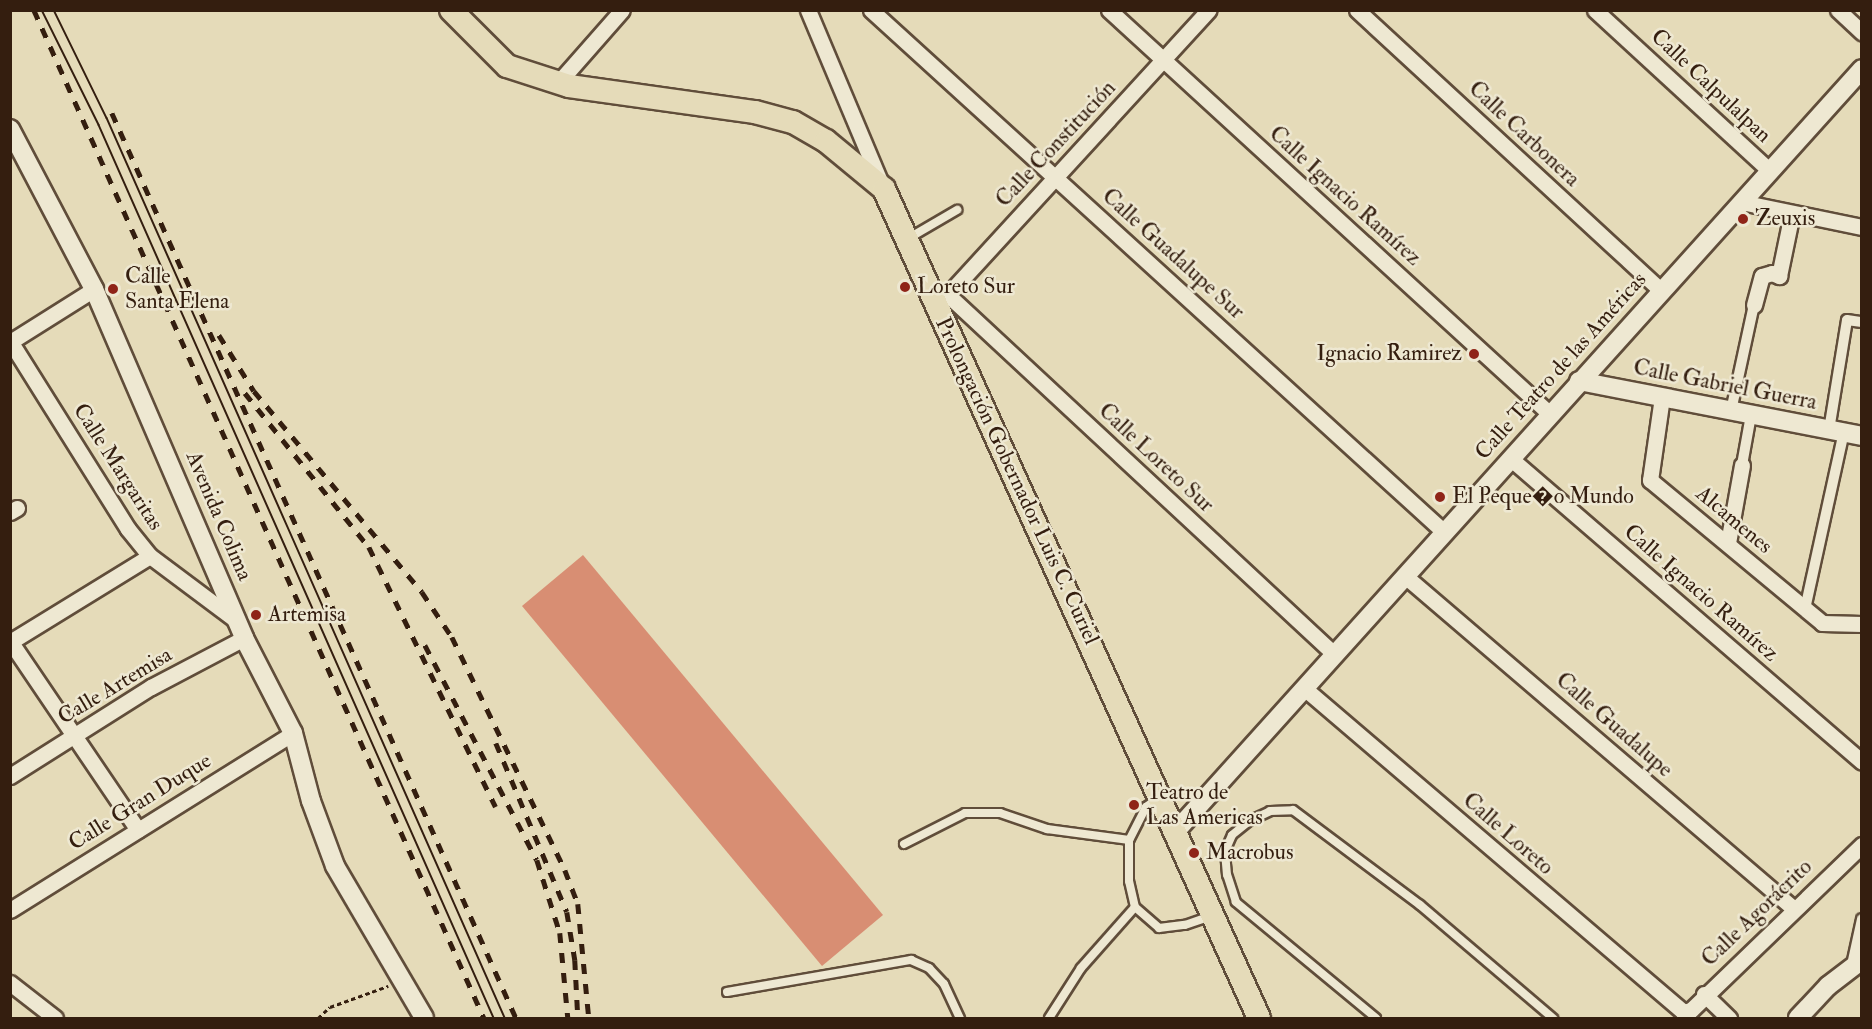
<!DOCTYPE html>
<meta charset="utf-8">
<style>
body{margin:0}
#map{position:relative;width:1872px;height:1029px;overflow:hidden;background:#e5dbb9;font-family:"IM FELL Double Pica",serif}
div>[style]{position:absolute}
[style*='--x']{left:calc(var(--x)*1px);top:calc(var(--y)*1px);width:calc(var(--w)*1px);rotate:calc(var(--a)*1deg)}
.building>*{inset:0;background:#d88e73}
.path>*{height:3px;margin-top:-1.5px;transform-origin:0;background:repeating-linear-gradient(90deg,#341e0f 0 4.5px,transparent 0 7.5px)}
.roads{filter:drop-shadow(2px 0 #604d3a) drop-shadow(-2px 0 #604d3a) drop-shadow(0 2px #604d3a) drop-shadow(0 -2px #604d3a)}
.service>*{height:8px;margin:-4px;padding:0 4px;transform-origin:4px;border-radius:4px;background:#eee8d2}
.pedestrian>*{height:10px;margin:-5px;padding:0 5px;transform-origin:5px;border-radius:5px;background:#eee8d2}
.minor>*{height:15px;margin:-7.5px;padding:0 7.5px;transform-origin:7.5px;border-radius:7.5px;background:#eee8d2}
.tertiary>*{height:18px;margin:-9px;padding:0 9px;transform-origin:9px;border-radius:9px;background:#eee8d2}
.primary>*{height:22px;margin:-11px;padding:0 11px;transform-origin:11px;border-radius:11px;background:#e5dbb9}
.tram>*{height:1.5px;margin:-0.75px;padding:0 0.75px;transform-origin:0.75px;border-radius:0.75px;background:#341e0f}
.rail>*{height:4.5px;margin-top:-2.25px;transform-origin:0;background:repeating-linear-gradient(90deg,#341e0f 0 10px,transparent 0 20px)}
.dots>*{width:16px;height:16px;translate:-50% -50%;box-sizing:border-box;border:3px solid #eee8d2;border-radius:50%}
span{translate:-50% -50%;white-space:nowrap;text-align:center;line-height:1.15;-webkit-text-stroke:5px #eee8d2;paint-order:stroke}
.street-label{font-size:22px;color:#341e0f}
.poi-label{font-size:22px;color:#341e0f}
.left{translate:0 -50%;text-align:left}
.right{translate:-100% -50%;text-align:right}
.frame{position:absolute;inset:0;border:12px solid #341e0f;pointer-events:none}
</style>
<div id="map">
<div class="building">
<div style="clip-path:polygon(583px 555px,883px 915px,822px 966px,522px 606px)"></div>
</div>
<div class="path">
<div style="--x:318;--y:1018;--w:16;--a:-43"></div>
<div style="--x:330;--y:1007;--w:62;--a:-19.9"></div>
</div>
<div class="roads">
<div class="service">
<div style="--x:909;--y:238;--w:56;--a:-30.3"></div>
<div style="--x:1157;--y:799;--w:14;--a:144"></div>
<div style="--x:1146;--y:807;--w:37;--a:117"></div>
<div style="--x:1129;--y:840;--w:41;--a:90"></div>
<div style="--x:1129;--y:881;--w:27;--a:77"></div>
<div style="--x:1135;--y:907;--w:32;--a:41"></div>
<div style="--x:1159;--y:928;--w:26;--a:-7"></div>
<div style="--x:1185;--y:925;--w:28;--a:-19"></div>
<div style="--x:904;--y:844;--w:68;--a:-26.9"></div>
<div style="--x:965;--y:813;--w:35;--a:0"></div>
<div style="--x:1000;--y:813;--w:50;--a:18.8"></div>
<div style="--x:1047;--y:829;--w:83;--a:7.6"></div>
<div style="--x:727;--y:992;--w:187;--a:-9.9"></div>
<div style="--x:911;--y:960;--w:20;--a:24"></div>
<div style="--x:929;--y:968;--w:22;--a:47"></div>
<div style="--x:944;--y:984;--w:38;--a:65"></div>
<div style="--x:1049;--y:1018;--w:59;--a:-57.4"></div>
<div style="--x:1081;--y:968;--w:81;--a:-48.5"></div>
<div style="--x:1376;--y:1018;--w:182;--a:-140.4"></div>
<div style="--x:1236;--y:902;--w:28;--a:-108"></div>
<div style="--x:1227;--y:875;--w:24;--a:-95"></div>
<div style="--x:1225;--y:851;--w:17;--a:-66"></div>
<div style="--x:1232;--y:835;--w:22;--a:-39"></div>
<div style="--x:1249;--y:821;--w:23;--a:-25"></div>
<div style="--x:1270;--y:811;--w:23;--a:-2"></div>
<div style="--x:1293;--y:810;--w:159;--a:36.8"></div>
<div style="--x:1420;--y:905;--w:175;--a:40.4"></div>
</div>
<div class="pedestrian">
<div style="--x:1731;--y:411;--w:108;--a:-77.8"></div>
<div style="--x:1829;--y:430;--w:111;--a:-80.7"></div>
<div style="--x:1847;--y:320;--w:15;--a:8"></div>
<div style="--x:1742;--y:465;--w:51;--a:-79.8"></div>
<div style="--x:1805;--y:609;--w:181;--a:-77.6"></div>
<div style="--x:1852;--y:965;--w:47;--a:-77.7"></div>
</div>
<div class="minor">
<div style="--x:808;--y:10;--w:189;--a:67.2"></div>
<div style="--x:871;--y:10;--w:775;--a:42.33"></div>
<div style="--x:1109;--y:10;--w:598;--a:42.49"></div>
<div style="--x:1357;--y:10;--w:414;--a:42.7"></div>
<div style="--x:1595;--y:10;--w:238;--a:42.6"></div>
<div style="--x:1838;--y:10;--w:33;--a:43"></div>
<div style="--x:557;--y:84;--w:98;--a:-48.7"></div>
<div style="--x:1741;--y:202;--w:124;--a:11.7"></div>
<div style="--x:948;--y:295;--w:527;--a:42.92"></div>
<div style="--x:941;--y:302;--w:396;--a:-47.5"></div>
<div style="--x:1754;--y:305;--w:30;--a:-75"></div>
<div style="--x:1762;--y:276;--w:10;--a:-17"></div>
<div style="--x:1772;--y:273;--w:8;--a:23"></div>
<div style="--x:1779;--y:276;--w:64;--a:-78.3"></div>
<div style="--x:10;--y:341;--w:222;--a:57.9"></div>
<div style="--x:128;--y:529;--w:35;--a:51"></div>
<div style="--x:150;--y:556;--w:109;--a:36.8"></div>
<div style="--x:10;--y:342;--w:99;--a:-32.2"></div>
<div style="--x:1662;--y:397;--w:84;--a:98.2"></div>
<div style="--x:1650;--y:480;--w:224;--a:39.7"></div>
<div style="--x:1822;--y:623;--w:40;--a:1.4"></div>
<div style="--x:1510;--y:458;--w:465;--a:40.8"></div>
<div style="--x:10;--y:512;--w:8;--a:-30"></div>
<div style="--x:1728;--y:543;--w:79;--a:-79.8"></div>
<div style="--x:1405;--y:576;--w:512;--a:40.56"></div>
<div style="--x:10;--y:641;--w:228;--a:55.9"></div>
<div style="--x:10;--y:642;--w:164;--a:-31.6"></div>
<div style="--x:1304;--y:688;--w:499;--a:40.5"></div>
<div style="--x:1683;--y:1012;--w:8;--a:-14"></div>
<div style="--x:1691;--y:1010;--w:238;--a:-44"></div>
<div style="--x:10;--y:776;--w:167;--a:-32.3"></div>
<div style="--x:151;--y:687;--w:105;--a:-27.8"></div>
<div style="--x:10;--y:910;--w:334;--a:-32"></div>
<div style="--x:10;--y:983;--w:57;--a:37.9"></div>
<div style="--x:1704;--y:994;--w:35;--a:44"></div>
</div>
<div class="tertiary">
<div style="--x:10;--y:129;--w:181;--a:62.3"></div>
<div style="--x:94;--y:289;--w:380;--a:66.7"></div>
<div style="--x:244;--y:638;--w:107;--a:62.7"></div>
<div style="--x:293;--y:733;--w:70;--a:75.2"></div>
<div style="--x:311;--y:801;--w:69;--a:69.7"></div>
<div style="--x:335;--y:866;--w:176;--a:59.6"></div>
<div style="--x:1579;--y:381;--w:288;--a:11"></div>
<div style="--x:1176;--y:831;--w:1025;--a:-48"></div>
<div style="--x:1798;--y:1018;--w:44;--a:-46.8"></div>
<div style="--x:1828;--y:986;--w:43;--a:-37.4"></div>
</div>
<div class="primary">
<div style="--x:451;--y:10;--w:79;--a:45"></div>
<div style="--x:507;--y:66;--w:65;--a:17.9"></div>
<div style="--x:569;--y:86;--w:188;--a:8"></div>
<div style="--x:755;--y:112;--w:39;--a:15"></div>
<div style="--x:793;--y:122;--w:38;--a:30"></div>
<div style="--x:826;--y:141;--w:75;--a:39.6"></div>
<div style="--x:884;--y:189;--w:910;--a:65.66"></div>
</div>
</div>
<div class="tram">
<div style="--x:42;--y:10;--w:128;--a:63.6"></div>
<div style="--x:99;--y:125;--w:976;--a:66.14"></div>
<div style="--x:54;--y:10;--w:120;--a:63.9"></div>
<div style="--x:107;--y:118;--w:984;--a:66.14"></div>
</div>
<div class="rail">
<div style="--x:34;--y:10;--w:1104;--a:65.94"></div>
<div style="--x:112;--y:113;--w:991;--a:65.94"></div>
<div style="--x:219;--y:335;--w:66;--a:58"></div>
<div style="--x:254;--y:391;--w:262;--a:50.1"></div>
<div style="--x:422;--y:592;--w:54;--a:56.3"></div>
<div style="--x:452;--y:637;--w:259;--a:64.1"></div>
<div style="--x:565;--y:870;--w:36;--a:69"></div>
<div style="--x:578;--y:904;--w:115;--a:84.5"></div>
<div style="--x:245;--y:393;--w:198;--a:51.2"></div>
<div style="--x:369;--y:547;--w:289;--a:64"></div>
<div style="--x:425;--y:645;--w:242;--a:62.5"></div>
<div style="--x:537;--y:860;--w:77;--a:72.5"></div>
<div style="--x:560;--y:933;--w:85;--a:84.6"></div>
<div style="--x:496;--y:743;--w:183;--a:67.2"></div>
<div style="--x:567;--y:912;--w:49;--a:80.5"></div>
<div style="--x:575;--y:960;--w:58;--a:87"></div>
</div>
<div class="dots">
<div style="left:1743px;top:219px;background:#8f2418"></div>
<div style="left:905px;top:287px;background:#8f2418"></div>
<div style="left:113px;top:289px;background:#8f2418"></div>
<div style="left:1474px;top:354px;background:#8f2418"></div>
<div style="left:1440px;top:497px;background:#8f2418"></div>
<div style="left:256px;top:615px;background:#8f2418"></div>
<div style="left:1134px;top:805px;background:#8f2418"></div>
<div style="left:1194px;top:853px;background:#8f2418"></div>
</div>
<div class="street-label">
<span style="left:1711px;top:86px;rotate:43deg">Calle Calpulalpan</span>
<span style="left:1524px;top:134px;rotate:43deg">Calle Carbonera</span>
<span style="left:1056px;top:144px;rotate:-47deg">Calle Constitución</span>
<span style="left:1345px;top:196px;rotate:42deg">Calle Ignacio Ramírez</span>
<span style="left:1173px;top:254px;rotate:42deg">Calle Guadalupe Sur</span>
<span style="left:1561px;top:366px;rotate:-48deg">Calle Teatro de las Américas</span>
<span style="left:1725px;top:385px;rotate:11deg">Calle Gabriel Guerra</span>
<span style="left:1156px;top:458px;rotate:43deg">Calle Loreto Sur</span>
<span style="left:118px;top:467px;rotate:57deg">Calle Margaritas</span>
<span style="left:1017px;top:481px;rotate:65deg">Prolongación Gobernador Luis C. Curiel</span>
<span style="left:219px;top:516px;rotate:67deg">Avenida Colima</span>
<span style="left:1734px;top:520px;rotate:40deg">Alcamenes</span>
<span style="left:1701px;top:593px;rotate:41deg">Calle Ignacio Ramírez</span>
<span style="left:115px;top:686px;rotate:-31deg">Calle Artemisa</span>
<span style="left:1614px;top:725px;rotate:41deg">Calle Guadalupe</span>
<span style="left:140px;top:802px;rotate:-32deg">Calle Gran Duque</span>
<span style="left:1508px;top:834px;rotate:41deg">Calle Loreto</span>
<span style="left:1757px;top:913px;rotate:-44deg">Calle Agorácrito</span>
</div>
<div class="poi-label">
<span class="left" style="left:1755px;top:219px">Zeuxis</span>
<span class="left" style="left:125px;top:289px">Calle<br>Santa Elena</span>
<span class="left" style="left:917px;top:287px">Loreto Sur</span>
<span class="right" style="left:1462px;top:354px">Ignacio Ramirez</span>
<span class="left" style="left:1452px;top:497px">El Peque�o Mundo</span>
<span class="left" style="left:268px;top:615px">Artemisa</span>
<span class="left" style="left:1146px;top:805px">Teatro de<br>Las Americas</span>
<span class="left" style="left:1206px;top:853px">Macrobus</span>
</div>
<div class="frame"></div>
</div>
